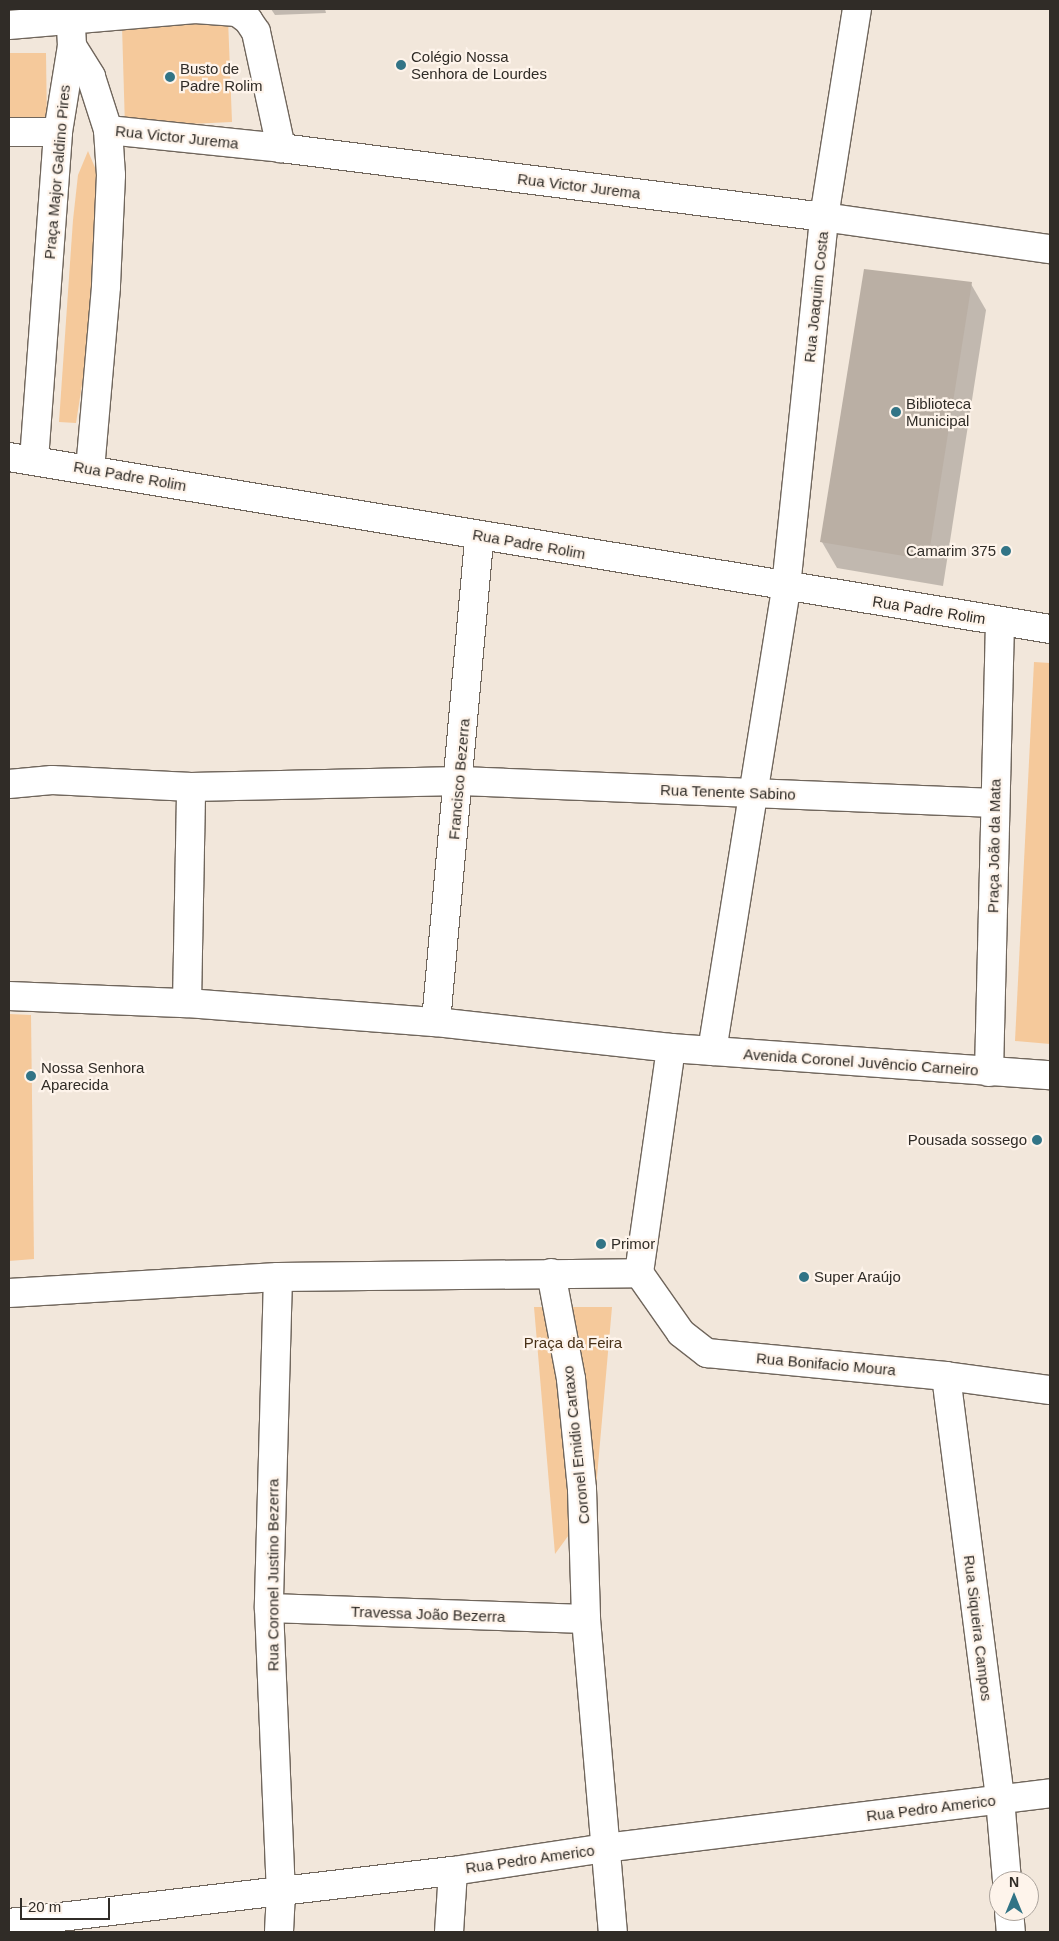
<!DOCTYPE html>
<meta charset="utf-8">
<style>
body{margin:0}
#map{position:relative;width:1059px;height:1941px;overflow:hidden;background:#f2e7db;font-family:Arial,sans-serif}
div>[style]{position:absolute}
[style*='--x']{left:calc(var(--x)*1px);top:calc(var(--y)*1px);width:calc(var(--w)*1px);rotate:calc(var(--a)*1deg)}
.green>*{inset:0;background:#f5c99b}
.shadow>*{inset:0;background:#0003}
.building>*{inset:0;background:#baafa4}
.roads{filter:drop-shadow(1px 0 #70665c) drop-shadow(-1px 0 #70665c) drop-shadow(0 1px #70665c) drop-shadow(0 -1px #70665c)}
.minor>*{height:28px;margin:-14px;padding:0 14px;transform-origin:14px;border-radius:14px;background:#fff}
.major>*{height:28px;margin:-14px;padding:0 14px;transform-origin:14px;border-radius:14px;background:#fff}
.dots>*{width:14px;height:14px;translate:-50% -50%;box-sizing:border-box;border:2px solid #fef4eb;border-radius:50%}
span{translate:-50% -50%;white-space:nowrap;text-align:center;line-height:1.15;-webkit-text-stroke:4.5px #fef4eb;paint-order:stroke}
.poi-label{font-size:15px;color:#302c27}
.left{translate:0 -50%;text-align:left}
.right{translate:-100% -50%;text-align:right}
.street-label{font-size:15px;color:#302c27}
.park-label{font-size:15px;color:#483117}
.frame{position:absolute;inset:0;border:10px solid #302c27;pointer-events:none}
.north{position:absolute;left:989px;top:1871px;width:50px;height:50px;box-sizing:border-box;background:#fef4eb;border:1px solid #aca49d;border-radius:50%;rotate:0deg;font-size:14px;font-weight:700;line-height:20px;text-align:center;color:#302c27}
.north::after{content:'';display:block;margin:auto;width:18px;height:22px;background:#327486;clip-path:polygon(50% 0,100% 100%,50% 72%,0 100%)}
.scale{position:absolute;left:20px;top:1898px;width:90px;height:22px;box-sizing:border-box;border:2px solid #302c27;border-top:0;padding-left:6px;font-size:15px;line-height:18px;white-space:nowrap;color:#302c27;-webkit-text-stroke:4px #fef4eb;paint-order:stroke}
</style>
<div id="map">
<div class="green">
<div style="clip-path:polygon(228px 19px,232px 122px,125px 127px,122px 26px)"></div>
<div style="clip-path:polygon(9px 53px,46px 53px,47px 128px,9px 127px)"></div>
<div style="clip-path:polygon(88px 151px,104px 189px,100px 270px,76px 423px,59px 422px,73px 220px,78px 175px)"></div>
<div style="clip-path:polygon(1034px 662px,1050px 663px,1050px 1044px,1015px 1041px)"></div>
<div style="clip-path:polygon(9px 1014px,31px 1015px,34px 1259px,9px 1261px)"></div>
<div style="clip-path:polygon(534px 1307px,612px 1307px,595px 1499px,555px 1554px)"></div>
</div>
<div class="shadow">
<div style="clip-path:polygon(271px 9px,325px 9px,326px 13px,275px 15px)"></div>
<div style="clip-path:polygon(971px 284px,986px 310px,943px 586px,837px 568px,822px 542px)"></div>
</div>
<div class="building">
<div style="clip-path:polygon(864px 269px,972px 282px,928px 560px,820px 542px)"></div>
</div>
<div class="roads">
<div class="minor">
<div style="--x:9;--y:25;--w:187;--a:-4.9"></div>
<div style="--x:195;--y:9;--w:42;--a:4.1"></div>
<div style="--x:237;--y:12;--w:14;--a:36"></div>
<div style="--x:248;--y:20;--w:14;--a:56"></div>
<div style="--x:256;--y:32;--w:119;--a:77.8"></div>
<div style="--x:108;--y:130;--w:174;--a:5.9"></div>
<div style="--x:281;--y:148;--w:547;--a:7.24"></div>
<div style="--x:824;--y:217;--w:228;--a:8.1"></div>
<div style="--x:9;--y:132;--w:49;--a:0"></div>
<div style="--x:9;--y:784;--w:43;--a:-5.3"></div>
<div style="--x:52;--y:780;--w:139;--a:2.9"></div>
<div style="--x:191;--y:787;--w:269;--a:-1.3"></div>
<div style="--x:460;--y:781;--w:535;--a:2.35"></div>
<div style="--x:187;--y:1003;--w:216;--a:-88.9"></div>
<div style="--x:436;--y:1022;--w:488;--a:-84.9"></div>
<div style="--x:712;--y:1051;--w:470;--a:-80.9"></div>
<div style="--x:786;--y:587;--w:372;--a:-84.1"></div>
<div style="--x:824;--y:217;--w:211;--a:-81"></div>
<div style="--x:989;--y:1072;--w:451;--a:-88.6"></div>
<div style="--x:551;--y:1273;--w:108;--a:79.3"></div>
<div style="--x:571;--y:1379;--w:111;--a:84.3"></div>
<div style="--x:582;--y:1489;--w:130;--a:88.2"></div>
<div style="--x:586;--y:1619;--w:314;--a:85.1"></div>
<div style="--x:639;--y:1273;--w:73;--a:55"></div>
<div style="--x:681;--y:1333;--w:33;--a:38"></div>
<div style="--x:707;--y:1353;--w:240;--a:5.5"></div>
<div style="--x:946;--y:1376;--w:105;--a:7.7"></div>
<div style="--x:278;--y:1277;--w:331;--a:91.6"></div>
<div style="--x:269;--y:1608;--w:284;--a:87.6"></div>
<div style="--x:281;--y:1892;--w:40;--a:92.9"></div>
<div style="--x:946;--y:1376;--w:426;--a:82.7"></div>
<div style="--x:1000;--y:1799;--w:82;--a:85.1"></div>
<div style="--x:269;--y:1608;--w:317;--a:2"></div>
<div style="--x:1009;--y:1911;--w:21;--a:85"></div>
<div style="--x:9;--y:1923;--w:447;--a:-6.7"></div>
<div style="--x:453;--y:1871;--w:154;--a:-8.6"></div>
<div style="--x:605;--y:1848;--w:448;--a:-7"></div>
<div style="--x:449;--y:1932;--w:61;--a:-86.2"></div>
</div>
<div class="major">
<div style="--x:72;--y:46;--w:36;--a:58"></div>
<div style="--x:91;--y:77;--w:56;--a:72.2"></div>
<div style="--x:108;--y:130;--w:45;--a:86.2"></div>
<div style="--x:111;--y:175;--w:112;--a:92.6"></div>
<div style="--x:106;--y:287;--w:183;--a:95"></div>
<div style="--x:9;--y:457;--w:1055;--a:9.38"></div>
<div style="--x:34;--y:460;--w:329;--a:-85.8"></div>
<div style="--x:58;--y:132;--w:87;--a:-80.8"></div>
<div style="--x:72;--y:46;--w:37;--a:-93"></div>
<div style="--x:9;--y:996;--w:178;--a:2.3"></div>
<div style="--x:187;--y:1003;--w:250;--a:4.4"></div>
<div style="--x:436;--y:1022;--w:236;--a:6.3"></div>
<div style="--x:671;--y:1048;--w:380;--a:4.1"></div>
<div style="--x:9;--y:1293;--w:269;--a:-3.4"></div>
<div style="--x:278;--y:1277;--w:361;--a:-0.6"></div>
<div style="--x:639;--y:1273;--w:227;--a:-81.9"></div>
</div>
</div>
<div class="dots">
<div style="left:401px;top:65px;background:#327486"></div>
<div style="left:170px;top:77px;background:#327486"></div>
<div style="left:896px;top:412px;background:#327486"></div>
<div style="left:1006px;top:551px;background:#327486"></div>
<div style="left:31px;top:1076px;background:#327486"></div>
<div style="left:1037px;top:1140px;background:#327486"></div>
<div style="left:601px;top:1244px;background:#327486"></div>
<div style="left:804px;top:1277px;background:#327486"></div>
</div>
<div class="poi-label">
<span class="left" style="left:411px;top:65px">Colégio Nossa<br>Senhora de Lourdes</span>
<span class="left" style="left:180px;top:77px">Busto de<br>Padre Rolim</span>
<span class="left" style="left:906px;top:412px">Biblioteca<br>Municipal</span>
<span class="right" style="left:996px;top:551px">Camarim 375</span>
<span class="left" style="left:41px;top:1076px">Nossa Senhora<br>Aparecida</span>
<span class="right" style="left:1027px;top:1140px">Pousada sossego</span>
<span class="left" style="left:611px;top:1244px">Primor</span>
<span class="left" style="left:814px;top:1277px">Super Araújo</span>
</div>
<div class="street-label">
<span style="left:177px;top:137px;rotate:6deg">Rua Victor Jurema</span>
<span style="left:57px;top:172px;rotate:-85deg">Praça Major Galdino Pires</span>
<span style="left:579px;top:186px;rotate:7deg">Rua Victor Jurema</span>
<span style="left:816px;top:297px;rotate:-84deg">Rua Joaquim Costa</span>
<span style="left:130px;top:476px;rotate:10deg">Rua Padre Rolim</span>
<span style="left:529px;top:544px;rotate:10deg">Rua Padre Rolim</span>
<span style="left:929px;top:610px;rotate:9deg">Rua Padre Rolim</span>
<span style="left:459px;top:779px;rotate:-85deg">Francisco Bezerra</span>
<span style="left:728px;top:792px;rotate:2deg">Rua Tenente Sabino</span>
<span style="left:994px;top:846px;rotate:-89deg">Praça João da Mata</span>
<span style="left:861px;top:1062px;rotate:4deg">Avenida Coronel Juvêncio Carneiro</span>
<span style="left:826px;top:1364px;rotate:5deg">Rua Bonifacio Moura</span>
<span style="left:576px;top:1445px;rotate:-96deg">Coronel Emidio Cartaxo</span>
<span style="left:273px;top:1575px;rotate:-90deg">Rua Coronel Justino Bezerra</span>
<span style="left:428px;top:1614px;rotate:2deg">Travessa João Bezerra</span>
<span style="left:978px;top:1628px;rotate:83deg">Rua Siqueira Campos</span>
<span style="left:931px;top:1808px;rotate:-7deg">Rua Pedro Americo</span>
<span style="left:530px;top:1859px;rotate:-8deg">Rua Pedro Americo</span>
</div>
<div class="park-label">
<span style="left:573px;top:1343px">Praça da Feira</span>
</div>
<div class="frame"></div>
<div class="north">N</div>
<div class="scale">20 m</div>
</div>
